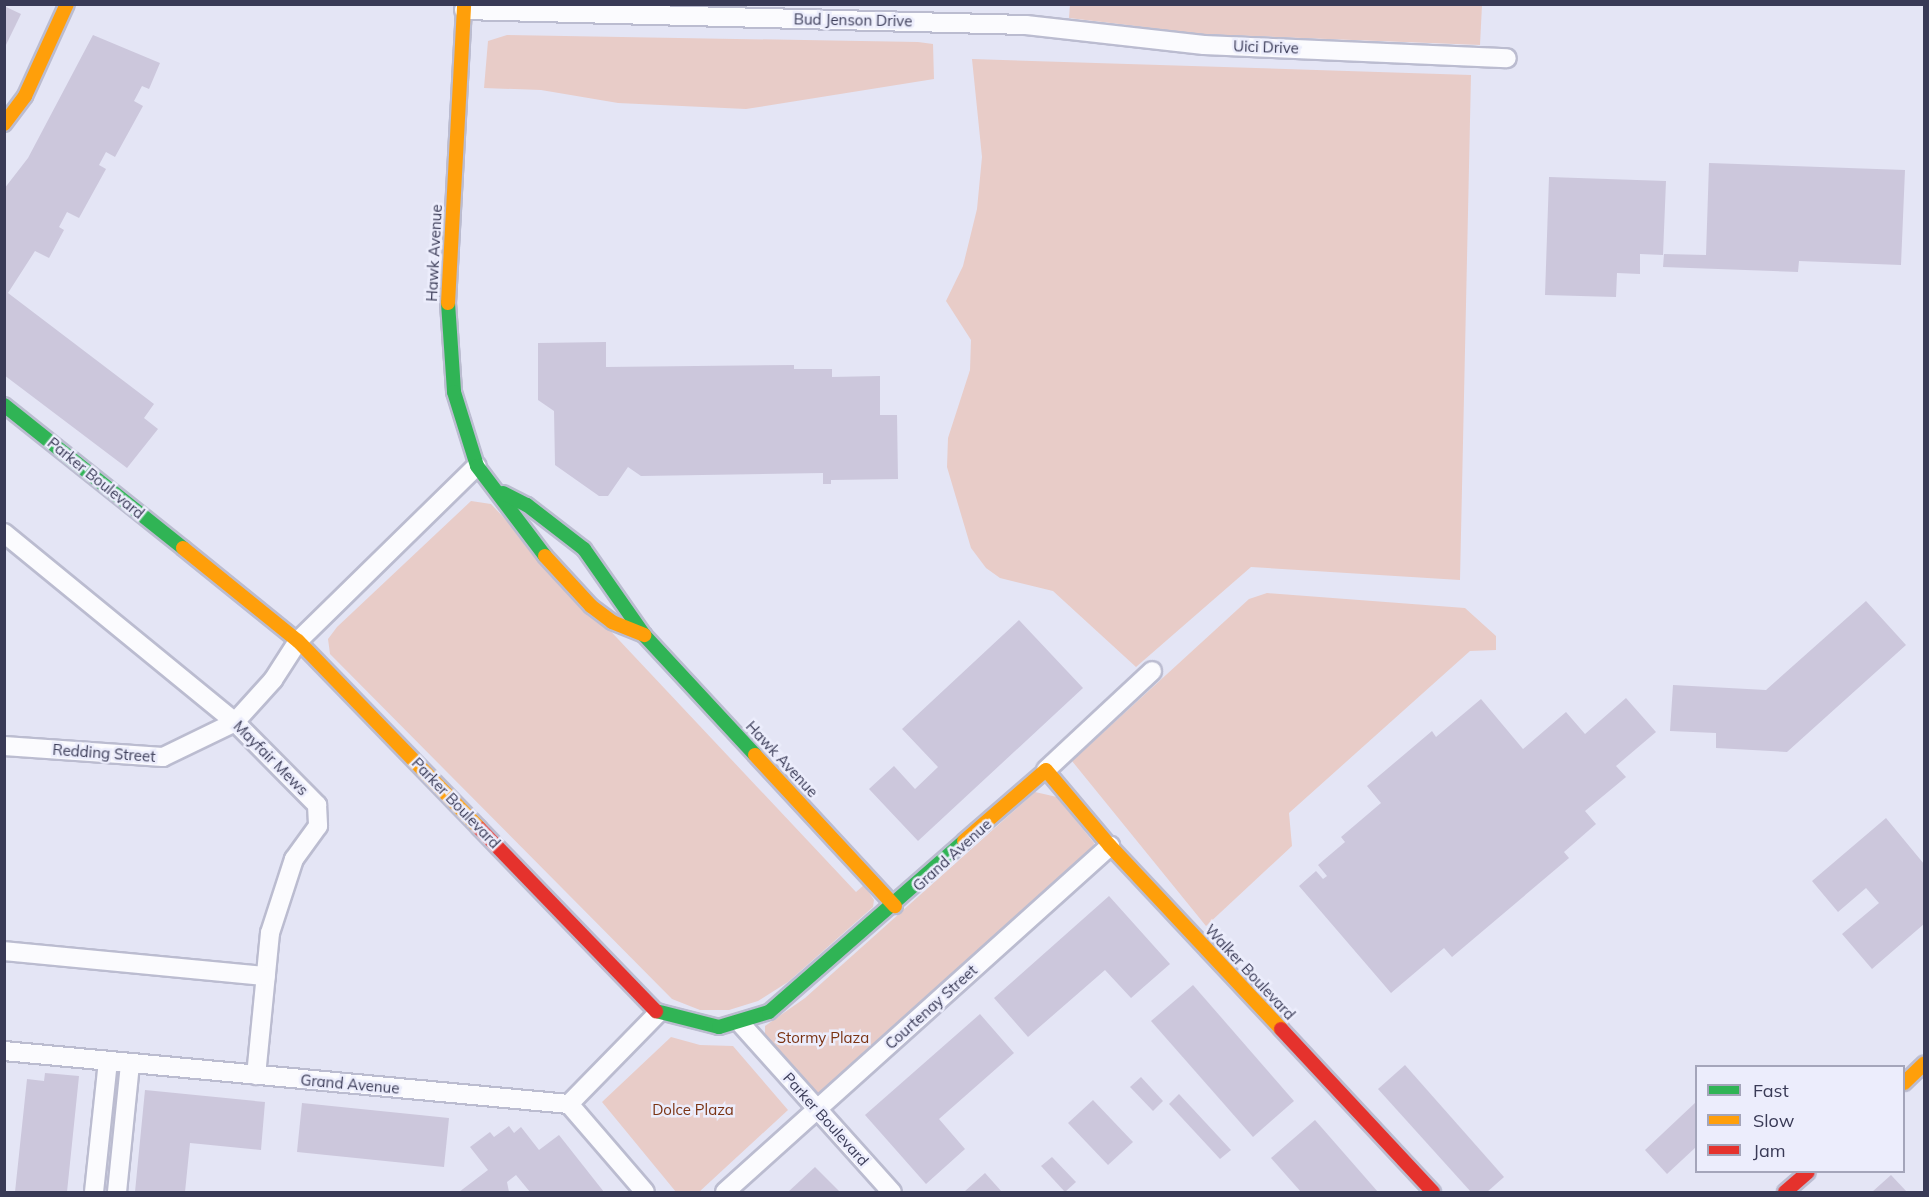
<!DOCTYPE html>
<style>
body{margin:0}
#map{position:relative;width:1929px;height:1197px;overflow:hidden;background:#e4e5f5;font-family:Mulish,sans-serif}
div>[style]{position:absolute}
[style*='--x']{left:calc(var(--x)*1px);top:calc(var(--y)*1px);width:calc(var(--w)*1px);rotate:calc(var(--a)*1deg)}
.green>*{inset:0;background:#e8ccc8}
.building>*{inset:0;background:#ccc7dc}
.roads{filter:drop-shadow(2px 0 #bbbcd0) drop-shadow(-2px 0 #bbbcd0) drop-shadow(0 2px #bbbcd0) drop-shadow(0 -2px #bbbcd0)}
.street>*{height:18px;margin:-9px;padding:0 9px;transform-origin:9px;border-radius:9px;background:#fbfbfe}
.fast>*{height:14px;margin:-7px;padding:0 7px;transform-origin:7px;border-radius:7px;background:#30b455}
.slow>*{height:14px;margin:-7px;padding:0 7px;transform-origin:7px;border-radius:7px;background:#ff9f0a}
.jam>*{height:14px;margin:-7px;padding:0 7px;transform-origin:7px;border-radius:7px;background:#e5322d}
span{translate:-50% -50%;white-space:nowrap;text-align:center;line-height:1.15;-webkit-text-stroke:5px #ecedfc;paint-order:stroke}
.street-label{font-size:15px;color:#393a56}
.park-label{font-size:15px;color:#7a3313}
.frame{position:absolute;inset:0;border:6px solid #393a56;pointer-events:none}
.legend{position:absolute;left:1695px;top:1065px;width:210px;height:108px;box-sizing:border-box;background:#ecedfc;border:2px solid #a4a5ba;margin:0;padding:8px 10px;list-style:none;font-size:18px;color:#393a56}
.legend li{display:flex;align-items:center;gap:12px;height:30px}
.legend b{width:30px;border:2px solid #a4a5ba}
</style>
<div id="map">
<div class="green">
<div style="clip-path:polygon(1070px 4px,1482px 5px,1480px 45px,1202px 34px,1069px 18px)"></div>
<div style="clip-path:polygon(507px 35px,918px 42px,933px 44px,934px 79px,746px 109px,618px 103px,541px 90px,484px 88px,488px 41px)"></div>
<div style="clip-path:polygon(972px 59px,1471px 75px,1460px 580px,1251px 567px,1136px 667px,1053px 591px,1000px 578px,986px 568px,971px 548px,947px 467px,948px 438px,970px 370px,971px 340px,946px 301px,963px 266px,977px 209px,982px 157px)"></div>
<div style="clip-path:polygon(471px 501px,491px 504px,856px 892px,864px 885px,874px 900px,873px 907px,788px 982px,758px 1001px,729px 1010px,700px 1010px,672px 999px,330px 654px,328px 639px,337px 627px)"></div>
<div style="clip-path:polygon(1267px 593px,1465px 608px,1496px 636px,1496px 650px,1470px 651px,1289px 813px,1292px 846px,1206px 926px,1072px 761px,1249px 599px)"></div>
<div style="clip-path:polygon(1035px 792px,1057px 797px,1094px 843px,1093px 850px,824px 1094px,812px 1092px,765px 1038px,765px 1026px,805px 998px)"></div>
<div style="clip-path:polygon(671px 1037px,700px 1045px,733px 1046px,788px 1110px,699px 1192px,676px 1192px,602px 1102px)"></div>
</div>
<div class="building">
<div style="clip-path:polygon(4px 6px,21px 14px,4px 49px)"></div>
<div style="clip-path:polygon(93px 35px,160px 63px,149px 89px,142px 86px,134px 101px,143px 106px,115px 157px,106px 152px,99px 165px,106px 169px,79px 218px,67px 212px,59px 227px,64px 230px,49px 258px,35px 251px,8px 293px,154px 404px,144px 418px,158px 429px,127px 468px,4px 375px,4px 189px,28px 158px)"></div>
<div style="clip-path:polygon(1709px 163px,1905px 170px,1901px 265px,1799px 261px,1798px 272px,1663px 267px,1664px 254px,1706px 255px)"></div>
<div style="clip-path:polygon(1549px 177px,1666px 181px,1663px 255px,1640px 254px,1640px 274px,1617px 273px,1616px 297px,1545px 295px)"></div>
<div style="clip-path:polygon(606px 342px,606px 367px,794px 365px,794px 369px,832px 369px,832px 377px,880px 376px,880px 415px,897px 415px,898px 479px,831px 480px,831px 484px,823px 484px,823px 473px,641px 476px,628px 467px,608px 496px,599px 496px,555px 465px,554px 411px,538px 400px,538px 343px)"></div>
<div style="clip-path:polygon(1866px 601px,1906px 645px,1787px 752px,1716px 748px,1716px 733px,1670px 731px,1673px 685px,1766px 690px)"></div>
<div style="clip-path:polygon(1019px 620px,1083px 688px,918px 841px,869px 789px,894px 766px,915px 789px,938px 767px,902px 729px)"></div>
<div style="clip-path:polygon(1626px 698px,1656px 732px,1616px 766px,1626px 777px,1585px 811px,1596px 824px,1564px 852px,1569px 858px,1452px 957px,1444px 948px,1391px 993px,1299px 886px,1316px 871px,1323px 879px,1327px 876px,1318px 865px,1345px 842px,1341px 837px,1381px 803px,1367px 786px,1432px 731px,1436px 737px,1481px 699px,1523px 749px,1566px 712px,1585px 734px)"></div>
<div style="clip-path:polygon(1886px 818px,1924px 864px,1924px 924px,1872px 969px,1842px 934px,1879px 903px,1866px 888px,1838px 912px,1812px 881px)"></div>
<div style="clip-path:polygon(1109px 896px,1170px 964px,1131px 998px,1105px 970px,1028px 1037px,994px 998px)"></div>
<div style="clip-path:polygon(1193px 985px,1294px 1101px,1253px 1137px,1151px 1021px)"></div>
<div style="clip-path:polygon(980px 1014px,1014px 1053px,939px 1119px,965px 1149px,926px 1184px,865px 1115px)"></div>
<div style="clip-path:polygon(1405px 1065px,1504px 1177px,1487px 1192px,1471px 1192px,1378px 1089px)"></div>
<div style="clip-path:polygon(45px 1073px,79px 1076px,67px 1192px,15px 1192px,27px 1079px,44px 1081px)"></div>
<div style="clip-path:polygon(1141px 1077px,1163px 1101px,1153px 1111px,1130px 1087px)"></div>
<div style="clip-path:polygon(145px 1090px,265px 1102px,261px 1150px,190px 1143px,185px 1192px,135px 1192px)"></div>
<div style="clip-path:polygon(1179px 1094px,1231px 1150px,1220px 1159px,1169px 1104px)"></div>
<div style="clip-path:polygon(1093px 1100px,1133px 1142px,1108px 1165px,1068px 1123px)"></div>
<div style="clip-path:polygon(1696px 1102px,1696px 1147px,1667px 1174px,1645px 1150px)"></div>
<div style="clip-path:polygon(302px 1103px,449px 1118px,444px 1167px,297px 1152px)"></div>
<div style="clip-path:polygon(1315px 1120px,1378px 1192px,1301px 1192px,1271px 1158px)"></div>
<div style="clip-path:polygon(509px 1126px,514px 1133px,521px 1127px,539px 1150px,559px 1135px,604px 1192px,530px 1192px,516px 1175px,507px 1182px,509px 1192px,459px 1192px,488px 1170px,470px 1147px,490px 1132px,494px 1137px)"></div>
<div style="clip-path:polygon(1052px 1157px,1076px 1182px,1065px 1192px,1041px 1166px)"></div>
<div style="clip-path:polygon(815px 1167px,840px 1192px,788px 1192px)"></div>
<div style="clip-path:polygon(985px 1173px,1002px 1192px,964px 1192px)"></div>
<div style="clip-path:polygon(1891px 1175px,1907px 1192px,1872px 1192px)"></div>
</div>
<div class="roads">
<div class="street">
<div style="--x:464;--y:10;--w:562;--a:1.53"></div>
<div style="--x:1026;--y:25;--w:179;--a:6.4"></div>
<div style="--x:1204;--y:45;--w:303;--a:2.5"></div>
<div style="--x:4;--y:533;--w:298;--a:39.3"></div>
<div style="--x:235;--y:722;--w:117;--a:45.3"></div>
<div style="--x:317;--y:805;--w:21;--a:87"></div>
<div style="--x:318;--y:826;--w:41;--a:126"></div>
<div style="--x:294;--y:859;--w:78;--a:108"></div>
<div style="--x:270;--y:933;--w:143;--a:95.6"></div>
<div style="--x:4;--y:746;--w:159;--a:4"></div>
<div style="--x:163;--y:757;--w:80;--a:-25.9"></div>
<div style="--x:235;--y:722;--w:57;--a:-47.9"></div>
<div style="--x:273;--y:680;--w:46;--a:-57.3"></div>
<div style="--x:298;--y:641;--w:250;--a:-44.4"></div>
<div style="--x:1046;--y:770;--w:145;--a:-43"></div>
<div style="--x:4;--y:951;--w:263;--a:5.5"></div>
<div style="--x:741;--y:1024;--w:226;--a:48.1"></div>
<div style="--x:4;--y:1051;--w:567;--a:5.36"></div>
<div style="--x:569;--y:1104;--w:127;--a:-45.6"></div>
<div style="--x:569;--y:1104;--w:116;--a:49.2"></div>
<div style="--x:94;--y:1192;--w:131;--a:-83.9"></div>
<div style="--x:117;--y:1192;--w:129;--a:-84.2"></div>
<div style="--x:725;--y:1192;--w:518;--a:-41.95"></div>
</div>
<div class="fast">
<div style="--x:448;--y:303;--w:89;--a:86.1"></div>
<div style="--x:454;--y:392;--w:77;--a:72.7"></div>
<div style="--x:477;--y:466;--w:113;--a:52.9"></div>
<div style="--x:4;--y:405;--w:229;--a:38.6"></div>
<div style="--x:503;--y:493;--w:27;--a:27"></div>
<div style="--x:527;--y:505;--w:72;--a:37.7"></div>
<div style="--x:584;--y:549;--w:105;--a:55.1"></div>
<div style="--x:644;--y:635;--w:163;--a:47.2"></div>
<div style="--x:656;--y:1011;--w:65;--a:14.3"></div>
<div style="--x:719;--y:1027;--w:52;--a:-16.7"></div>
<div style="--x:769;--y:1012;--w:259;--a:-41.2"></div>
</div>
<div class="slow">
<div style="--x:4;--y:124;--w:35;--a:-53"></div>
<div style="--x:25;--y:96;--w:101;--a:-65.5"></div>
<div style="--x:448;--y:303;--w:299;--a:-86.9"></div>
<div style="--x:183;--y:548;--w:148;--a:39"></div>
<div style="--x:298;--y:641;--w:260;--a:45.9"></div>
<div style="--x:545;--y:556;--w:68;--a:47.4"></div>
<div style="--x:591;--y:606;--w:26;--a:37"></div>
<div style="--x:612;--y:622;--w:35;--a:22"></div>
<div style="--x:755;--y:755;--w:206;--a:47.2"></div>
<div style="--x:964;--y:841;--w:108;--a:-40.9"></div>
<div style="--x:1046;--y:770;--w:99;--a:49.9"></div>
<div style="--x:1110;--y:846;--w:250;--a:46.9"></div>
<div style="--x:1904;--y:1083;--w:28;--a:-44"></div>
</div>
<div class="jam">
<div style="--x:479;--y:828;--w:255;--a:46"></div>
<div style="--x:1281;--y:1029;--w:223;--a:47"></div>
<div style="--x:1785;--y:1192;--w:30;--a:-41"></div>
</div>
</div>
<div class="street-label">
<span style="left:853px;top:20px;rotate:1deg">Bud Jenson Drive</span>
<span style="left:1266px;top:47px;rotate:2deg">Uici Drive</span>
<span style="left:434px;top:253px;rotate:-87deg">Hawk Avenue</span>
<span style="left:96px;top:478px;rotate:39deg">Parker Boulevard</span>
<span style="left:104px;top:753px;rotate:4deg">Redding Street</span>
<span style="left:271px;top:758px;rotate:45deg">Mayfair Mews</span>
<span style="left:782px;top:759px;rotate:47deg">Hawk Avenue</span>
<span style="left:456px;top:803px;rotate:46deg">Parker Boulevard</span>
<span style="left:952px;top:855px;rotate:-42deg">Grand Avenue</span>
<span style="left:1250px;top:972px;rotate:47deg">Walker Boulevard</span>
<span style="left:931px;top:1007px;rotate:-42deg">Courtenay Street</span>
<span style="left:350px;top:1084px;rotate:5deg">Grand Avenue</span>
<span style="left:826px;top:1119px;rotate:48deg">Parker Boulevard</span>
</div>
<div class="park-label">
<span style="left:823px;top:1038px">Stormy Plaza</span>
<span style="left:693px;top:1110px">Dolce Plaza</span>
</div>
<div class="frame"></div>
<ul class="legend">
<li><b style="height:8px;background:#30b455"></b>Fast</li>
<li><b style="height:8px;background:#ff9f0a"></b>Slow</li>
<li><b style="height:8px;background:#e5322d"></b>Jam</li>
</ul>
</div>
